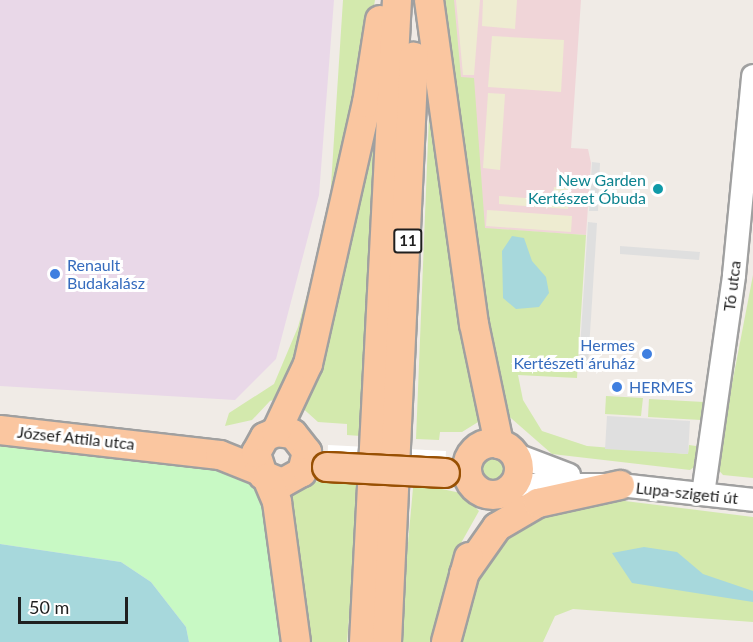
<!DOCTYPE html>
<meta charset="utf-8">
<style>
body{margin:0}
#map{position:relative;width:753px;height:642px;overflow:hidden;background:#f0ebe6;font-family:Lato,sans-serif}
div>[style]{position:absolute}
[style*='--x']{left:calc(var(--x)*1px);top:calc(var(--y)*1px);width:calc(var(--w)*1px);rotate:calc(var(--a)*1deg)}
.commercial>*{inset:0;background:#f0d5d8}
.industrial>*{inset:0;background:#e9d8e8}
.farmland>*{inset:0;background:#eeecd1}
.grass>*{inset:0;background:#d3e9ad}
.round{border-radius:50%}
.park>*{inset:0;background:#c8f9c4}
.parking>*{inset:0;background:#dfdfdf}
.water>*{inset:0;background:#a7d8dc}
.pier>*{inset:0;background:#fff}
.roads{filter:drop-shadow(2px 0 #a0a0a0) drop-shadow(-2px 0 #a0a0a0) drop-shadow(0 2px #a0a0a0) drop-shadow(0 -2px #a0a0a0)}
.minor>*{height:22px;margin:-11px;padding:0 11px;transform-origin:11px;border-radius:11px;background:#fff}
.major>*{height:28px;margin:-14px;padding:0 14px;transform-origin:14px;border-radius:14px;background:#fac6a0}
.major>.ring{margin:-14px;padding:0;box-sizing:content-box;background:none;border:28px solid #fac6a0;border-radius:50%}
.bridges{filter:drop-shadow(2px 0 #985003) drop-shadow(-2px 0 #985003) drop-shadow(0 2px #985003) drop-shadow(0 -2px #985003)}
.major-bridge>*{height:28px;margin:-14px;padding:0 14px;transform-origin:14px;border-radius:14px;background:#fac6a0}
.dots>*{width:16px;height:16px;translate:-50% -50%;box-sizing:border-box;border:3px solid #fff;border-radius:50%}
span{translate:-50% -50%;white-space:nowrap;text-align:center;line-height:1.15;-webkit-text-stroke:6px #fff;paint-order:stroke}
.shield-label span{padding:2px 4px;background:#fff;border:2px solid;border-radius:4px;-webkit-text-stroke-width:0}
.shield-label{font-size:15px;color:#1f1f1f;font-weight:700}
.culture-label{font-size:16px;color:#0d838f}
.right{translate:-100% -50%;text-align:right}
.shop-label{font-size:16px;color:#366cbe}
.left{translate:0 -50%;text-align:left}
.street-label{font-size:16px;color:#1f1f1f}
.scale{position:absolute;left:18px;top:597px;width:110px;height:27px;box-sizing:border-box;border:3px solid #1f1f1f;border-top:0;padding-left:8px;font-size:18px;line-height:21px;white-space:nowrap;color:#1f1f1f;-webkit-text-stroke:4px #fff;paint-order:stroke}
</style>
<div id="map">
<div class="commercial">
<div style="clip-path:polygon(448px 0,581px 0,571px 148px,588px 149px,591px 163px,586px 235px,477px 228px)"></div>
</div>
<div class="industrial">
<div style="clip-path:polygon(0 0,334px 0,319px 195px,276px 359px,235px 400px,0 386px)"></div>
</div>
<div class="farmland">
<div style="clip-path:polygon(456px 0,480px 0,474px 75px,463px 75px)"></div>
<div style="clip-path:polygon(483px 0,517px 0,515px 29px,482px 26px)"></div>
<div style="clip-path:polygon(492px 36px,564px 40px,561px 92px,488px 87px)"></div>
<div style="clip-path:polygon(488px 93px,505px 94px,500px 170px,483px 168px)"></div>
<div style="clip-path:polygon(554px 187px,569px 188px,568px 209px,499px 204px,499px 196px,553px 200px)"></div>
<div style="clip-path:polygon(487px 210px,572px 216px,571px 232px,486px 226px)"></div>
</div>
<div class="grass">
<div style="clip-path:polygon(343px 0,375px 0,347px 167px,286px 396px,270px 401px,252px 420px,225px 426px,229px 413px,274px 384px,298px 327px,329px 216px)"></div>
<div style="clip-path:polygon(441px 0,454px 0,461px 77px,474px 78px,485px 228px,586px 235px,577px 378px,518px 375px,523px 400px,542px 431px,587px 446px,688px 454px,689px 445px,696px 446px,698px 464px,690px 470px,552px 454px,503px 411px,496px 396px)"></div>
<div style="clip-path:polygon(430px 91px,491px 414px,462px 432px,440px 432px,439px 440px,416px 439px)"></div>
<div style="clip-path:polygon(377px 108px,374px 437px,347px 435px,347px 424px,318px 422px,298px 404px)"></div>
<div style="clip-path:polygon(753px 275px,753px 478px,723px 475px,716px 467px)"></div>
<div style="clip-path:polygon(606px 396px,643px 398px,641px 416px,605px 414px)"></div>
<div style="clip-path:polygon(649px 399px,704px 402px,701px 420px,648px 417px)"></div>
<div class="round" style="left:479px;top:456px;width:26px;height:26px"></div>
<div style="clip-path:polygon(361px 476px,347px 642px,306px 642px,286px 500px,312px 482px)"></div>
<div style="clip-path:polygon(414px 477px,437px 479px,437px 488px,461px 493px,479px 511px,456px 552px,433px 642px,399px 642px)"></div>
<div style="clip-path:polygon(601px 498px,753px 517px,753px 622px,573px 609px,555px 616px,543px 642px,453px 642px,466px 593px,519px 520px)"></div>
</div>
<div class="park">
<div style="clip-path:polygon(0 441px,237px 468px,271px 510px,289px 642px,189px 642px,186px 627px,151px 582px,121px 562px,0 544px)"></div>
</div>
<div class="parking">
<div style="clip-path:polygon(592px 162px,600px 163px,598px 211px,589px 211px)"></div>
<div style="clip-path:polygon(588px 222px,597px 223px,588px 365px,579px 365px)"></div>
<div style="clip-path:polygon(620px 246px,700px 252px,699px 260px,620px 254px)"></div>
<div style="clip-path:polygon(607px 416px,690px 421px,688px 454px,605px 449px)"></div>
</div>
<div class="water">
<div style="clip-path:polygon(512px 236px,524px 238px,532px 261px,546px 277px,549px 293px,539px 307px,516px 309px,503px 298px,502px 251px)"></div>
<div style="clip-path:polygon(0 544px,121px 562px,151px 582px,186px 627px,189px 642px,0 642px)"></div>
<div style="clip-path:polygon(644px 547px,677px 552px,703px 574px,753px 591px,753px 602px,632px 583px,612px 553px)"></div>
</div>
<div class="pier">
<div style="clip-path:polygon(328px 445px,446px 451px,444px 481px,327px 475px)"></div>
</div>
<div class="roads">
<div class="minor">
<div style="--x:514;--y:454;--w:59;--a:20.9"></div>
<div style="--x:514;--y:485;--w:106;--a:0"></div>
<div style="--x:620;--y:485;--w:134;--a:6.4"></div>
<div style="--x:703;--y:494;--w:221;--a:-81.9"></div>
<div style="--x:734;--y:275;--w:200;--a:-84.5"></div>
</div>
<div class="major">
<div style="--x:429;--y:0;--w:327;--a:82.1"></div>
<div style="--x:474;--y:324;--w:123;--a:78.2"></div>
<div style="--x:0;--y:430;--w:221;--a:6.5"></div>
<div style="--x:220;--y:455;--w:43;--a:21.8"></div>
<div style="--x:276;--y:432;--w:17;--a:7"></div>
<div style="--x:293;--y:434;--w:23;--a:52"></div>
<div style="--x:307;--y:452;--w:21;--a:104"></div>
<div style="--x:302;--y:472;--w:23;--a:151"></div>
<div style="--x:282;--y:483;--w:21;--a:-157"></div>
<div style="--x:263;--y:475;--w:23;--a:-108"></div>
<div style="--x:256;--y:453;--w:18;--a:-61"></div>
<div style="--x:265;--y:437;--w:12;--a:-24"></div>
<div style="--x:276;--y:432;--w:75;--a:-64.8"></div>
<div style="--x:308;--y:364;--w:268;--a:-77.3"></div>
<div style="--x:367;--y:103;--w:84;--a:-81.1"></div>
<div class="ring" style="left:467px;top:443px;width:24px;height:24px"></div>
<div style="--x:267;--y:478;--w:26;--a:67"></div>
<div style="--x:277;--y:502;--w:141;--a:82.3"></div>
<div style="--x:464;--y:574;--w:57;--a:-54.9"></div>
<div style="--x:497;--y:527;--w:48;--a:-30.3"></div>
<div style="--x:538;--y:503;--w:84;--a:-12.4"></div>
<div style="--x:364;--y:642;--w:643;--a:-87.06"></div>
<div style="--x:387;--y:642;--w:586;--a:-87.36"></div>
<div style="--x:446;--y:642;--w:88;--a:-74.9"></div>
</div>
</div>
<div class="bridges">
<div class="major-bridge">
<div style="--x:327;--y:467;--w:118;--a:2.9"></div>
</div>
</div>
<div class="dots">
<div style="left:658px;top:189px;background:#0f9aa8"></div>
<div style="left:55px;top:274px;background:#3f7fe0"></div>
<div style="left:647px;top:354px;background:#3f7fe0"></div>
<div style="left:617px;top:387px;background:#3f7fe0"></div>
</div>
<div class="shield-label">
<span style="left:408px;top:241px">11</span>
</div>
<div class="culture-label">
<span class="right" style="left:646px;top:189px">New Garden<br>Kertészet Óbuda</span>
</div>
<div class="shop-label">
<span class="left" style="left:67px;top:274px">Renault<br>Budakalász</span>
<span class="right" style="left:635px;top:354px">Hermes<br>Kertészeti áruház</span>
<span class="left" style="left:629px;top:387px">HERMES</span>
</div>
<div class="street-label">
<span style="left:732px;top:286px;rotate:-83deg">Tó utca</span>
<span style="left:76px;top:438px;rotate:6deg">József Attila utca</span>
<span style="left:687px;top:493px;rotate:6deg">Lupa-szigeti út</span>
</div>
<div class="scale">50 m</div>
</div>
